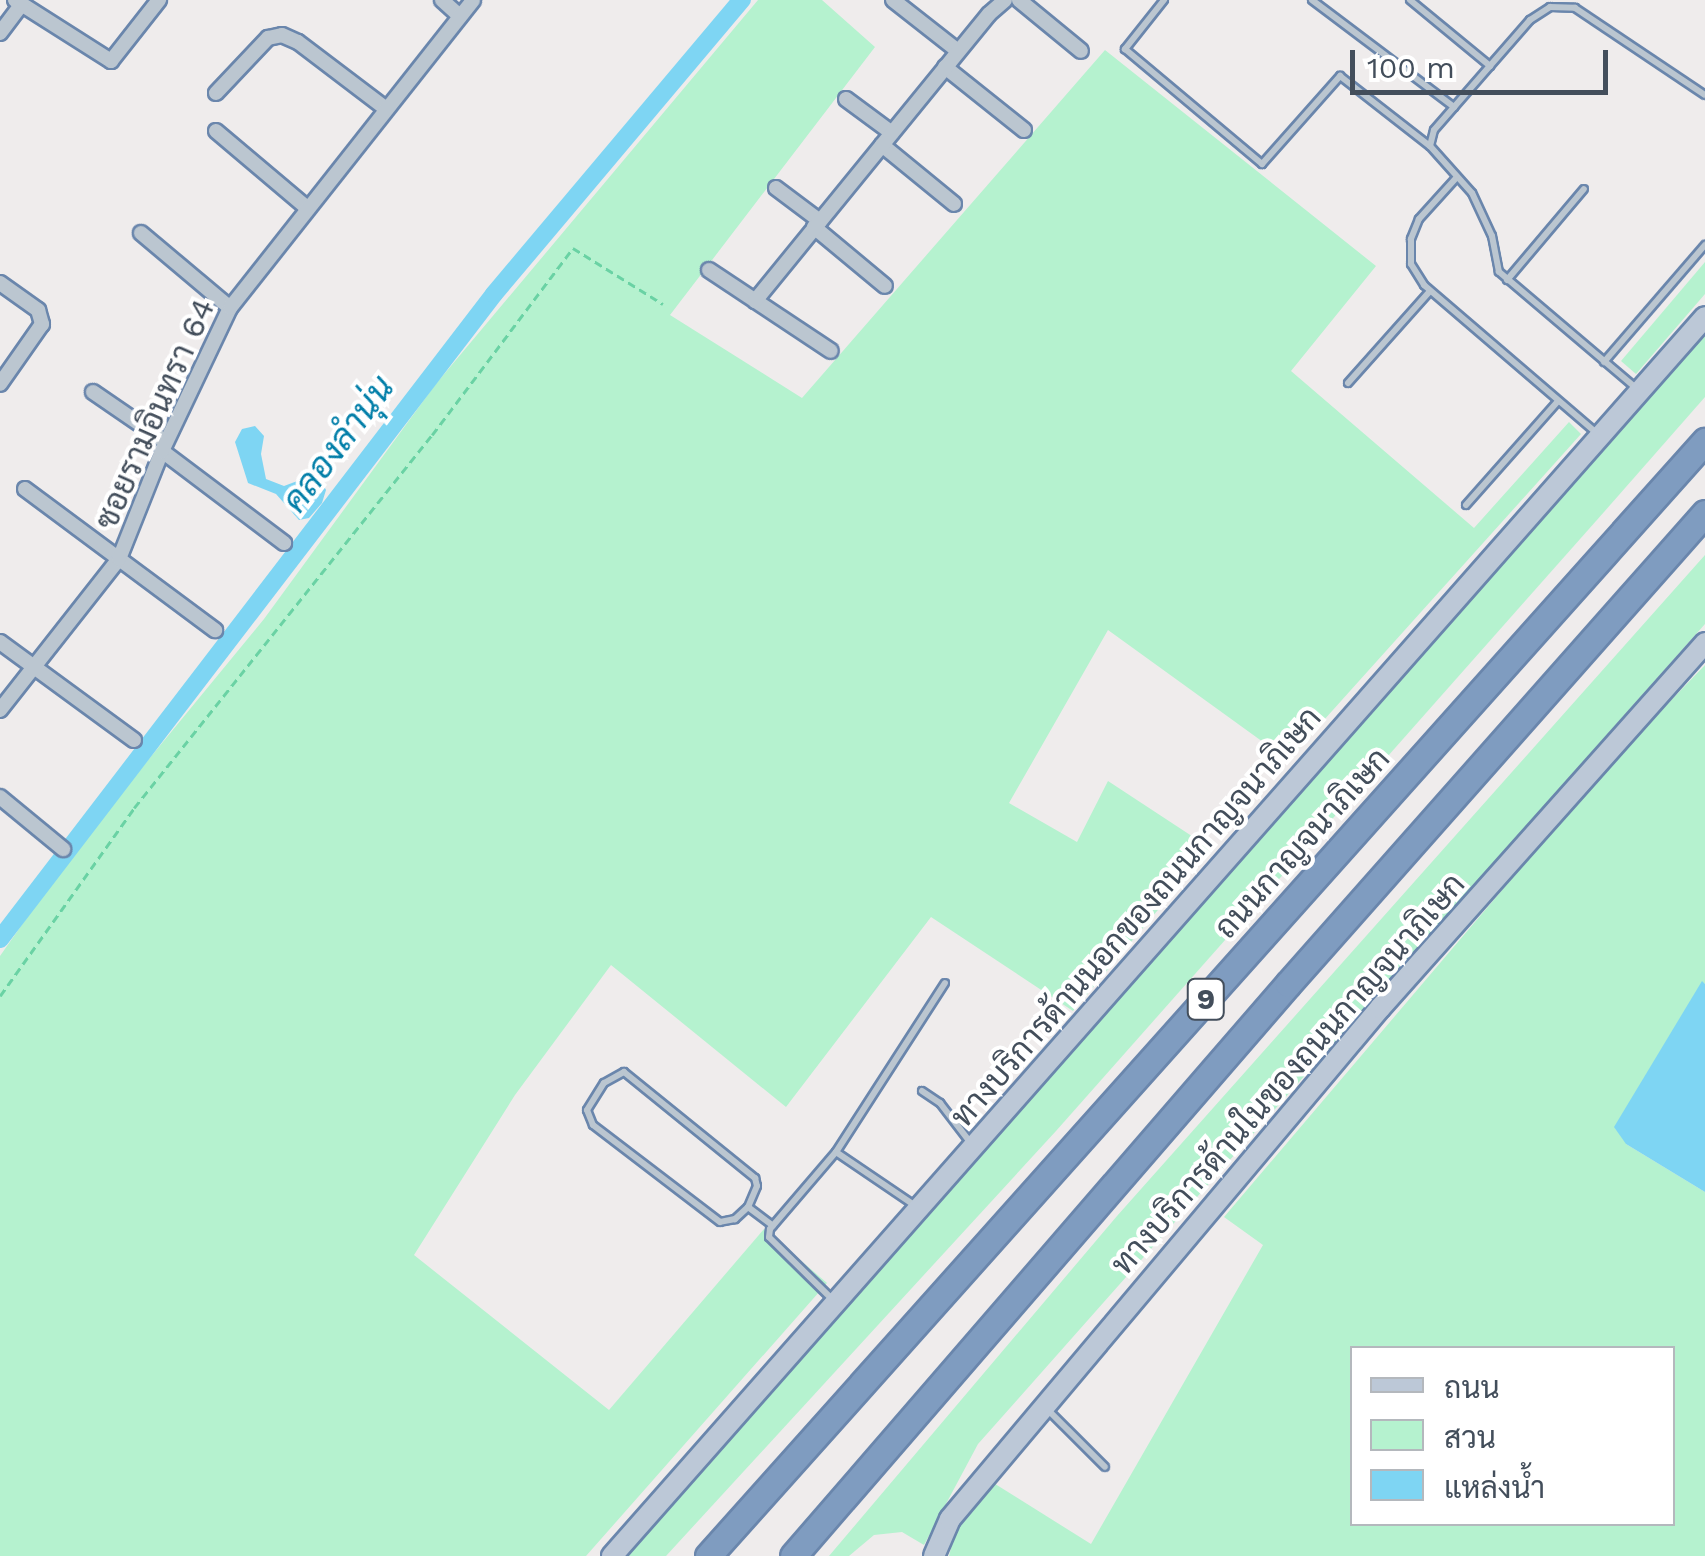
<!DOCTYPE html>
<meta charset="utf-8">
<style>
body{margin:0}
#map{position:relative;width:1705px;height:1556px;overflow:hidden;background:#efecec;font-family:"Work Sans",Sarabun,sans-serif}
div>[style]{position:absolute}
[style*='--x']{left:calc(var(--x)*1px);top:calc(var(--y)*1px);width:calc(var(--w)*1px);rotate:calc(var(--a)*1deg)}
.green>*{inset:0;background:#b5f2cf}
.water>*{inset:0;background:#7ed5f3}
.canal>*{height:18px;margin:-9px;padding:0 9px;transform-origin:9px;border-radius:9px;background:#7ed5f3}
.path>*{height:2.5px;margin-top:-1.25px;transform-origin:0;background:repeating-linear-gradient(90deg,#6ad2a4 0 8px,transparent 0 13px)}
.roads{filter:drop-shadow(2px 0 #6a86ac) drop-shadow(-2px 0 #6a86ac) drop-shadow(0 2px #6a86ac) drop-shadow(0 -2px #6a86ac)}
.lane>*{height:6px;margin:-3px;padding:0 3px;transform-origin:3px;border-radius:3px;background:#bbc6d0}
.street>*{height:14px;margin:-7px;padding:0 7px;transform-origin:7px;border-radius:7px;background:#bbc6d0}
.secondary>*{height:20px;margin:-10px;padding:0 10px;transform-origin:10px;border-radius:10px;background:#bcc8d7}
.highway>*{height:25px;margin:-12.5px;padding:0 12.5px;transform-origin:12.5px;border-radius:12.5px;background:#7f9cc0}
span{translate:-50% -50%;white-space:nowrap;text-align:center;line-height:1.15;-webkit-text-stroke:8px #fff;paint-order:stroke}
.shield-label span{padding:2px 8px;background:#fff;border:2px solid;border-radius:8px;-webkit-text-stroke-width:0}
.shield-label{font-size:30px;color:#434e5b;font-weight:700}
.street-label{font-size:32px;color:#434e5b}
.water-label{font-size:35px;color:#017ea8;font-style:italic}
.legend{position:absolute;left:1350px;top:1346px;width:325px;height:180px;box-sizing:border-box;background:#fff;border:2px solid #b4b8bd;margin:0;padding:12px 18px;list-style:none;font-size:30px;color:#434e5b}
.legend li{display:flex;align-items:center;gap:20px;height:50px}
.legend b{width:50px;border:2px solid #b4b8bd}
.scale{position:absolute;left:1350px;top:50px;width:258px;height:45px;box-sizing:border-box;border:5px solid #434e5b;border-top:0;padding-left:12px;font-size:30px;line-height:35px;white-space:nowrap;color:#434e5b;-webkit-text-stroke:8px #fff;paint-order:stroke}
</style>
<div id="map">
<div class="green">
<div style="clip-path:polygon(758px 0,822px 0,875px 47px,670px 315px,802px 398px,1105px 50px,1376px 266px,1291px 371px,1474px 528px,1569px 422px,1581px 434px,1288px 760px,1108px 630px,1009px 803px,1077px 842px,1108px 781px,1210px 848px,1073px 1011px,931px 917px,786px 1107px,611px 965px,515px 1095px,414px 1255px,609px 1410px,764px 1229px,827px 1283px,586px 1556px,0 1556px,0 956px,75px 849px,264px 619px,435px 385px)"></div>
<div style="clip-path:polygon(1705px 262px,1705px 294px,1636px 374px,1621px 361px)"></div>
<div style="clip-path:polygon(1705px 329px,1705px 397px,1604px 512px,1056px 1131px,666px 1556px,619px 1556px)"></div>
<div style="clip-path:polygon(1705px 555px,1705px 624px,978px 1444px,924px 1545px,902px 1532px,874px 1535px,849px 1556px,829px 1556px,1117px 1216px)"></div>
<div style="clip-path:polygon(evenodd,1705px 665px,1705px 983px,1626px 1144px,1705px 1192px,1705px 1556px,949px 1556px,955px 1532px,992px 1482px,1091px 1544px,1263px 1245px,1224px 1217px,1606px 768px,1705px 665px,1352px 1348px,1672px 1348px,1672px 1524px,1352px 1524px,1352px 1348px)"></div>
</div>
<div class="water">
<div style="clip-path:polygon(255px 426px,264px 436px,261px 454px,266px 479px,284px 486px,308px 477px,321px 480px,326px 490px,322px 503px,309px 518px,299px 520px,276px 494px,248px 483px,235px 442px,242px 429px)"></div>
<div style="clip-path:polygon(1702px 981px,1705px 984px,1705px 1192px,1626px 1144px,1614px 1127px)"></div>
</div>
<div class="canal">
<div style="--x:0;--y:939;--w:812;--a:-52.55"></div>
<div style="--x:494;--y:294;--w:385;--a:-49.9"></div>
</div>
<div class="path">
<div style="--x:0;--y:996;--w:231;--a:-54.5"></div>
<div style="--x:134;--y:808;--w:477;--a:-51.4"></div>
<div style="--x:432;--y:435;--w:234;--a:-53"></div>
<div style="--x:573;--y:248;--w:106;--a:31.9"></div>
</div>
<div class="roads">
<div class="lane">
<div style="--x:1164;--y:0;--w:63;--a:128.5"></div>
<div style="--x:1125;--y:49;--w:179;--a:40"></div>
<div style="--x:1262;--y:164;--w:118;--a:-48.4"></div>
<div style="--x:1340;--y:76;--w:114;--a:37.9"></div>
<div style="--x:1312;--y:0;--w:178;--a:37"></div>
<div style="--x:1410;--y:0;--w:104;--a:39.5"></div>
<div style="--x:1457;--y:177;--w:57;--a:132.1"></div>
<div style="--x:1419;--y:219;--w:22;--a:112"></div>
<div style="--x:1411;--y:239;--w:25;--a:90"></div>
<div style="--x:1411;--y:264;--w:25;--a:58"></div>
<div style="--x:1424;--y:285;--w:230;--a:40.6"></div>
<div style="--x:1507;--y:280;--w:119;--a:-49.8"></div>
<div style="--x:1604;--y:362;--w:155;--a:-49.2"></div>
<div style="--x:1348;--y:383;--w:123;--a:-48.3"></div>
<div style="--x:1636;--y:388;--w:180;--a:-139.7"></div>
<div style="--x:1499;--y:272;--w:37;--a:-101"></div>
<div style="--x:1492;--y:236;--w:47;--a:-114.9"></div>
<div style="--x:1472;--y:193;--w:63;--a:-131.8"></div>
<div style="--x:1430;--y:146;--w:16;--a:-76"></div>
<div style="--x:1434;--y:130;--w:146;--a:-48.9"></div>
<div style="--x:1530;--y:20;--w:24;--a:-33"></div>
<div style="--x:1550;--y:7;--w:25;--a:2"></div>
<div style="--x:1575;--y:8;--w:156;--a:33.8"></div>
<div style="--x:1466;--y:505;--w:139;--a:-48.5"></div>
<div style="--x:624;--y:1072;--w:169;--a:39"></div>
<div style="--x:755;--y:1178;--w:8;--a:76"></div>
<div style="--x:757;--y:1186;--w:23;--a:113"></div>
<div style="--x:748;--y:1207;--w:18;--a:137"></div>
<div style="--x:735;--y:1219;--w:15;--a:169"></div>
<div style="--x:720;--y:1222;--w:160;--a:-142.6"></div>
<div style="--x:593;--y:1125;--w:16;--a:-112"></div>
<div style="--x:587;--y:1110;--w:32;--a:-58"></div>
<div style="--x:604;--y:1083;--w:23;--a:-29"></div>
<div style="--x:922;--y:1091;--w:22;--a:34"></div>
<div style="--x:940;--y:1103;--w:49;--a:52.4"></div>
<div style="--x:836;--y:1152;--w:201;--a:-57.2"></div>
<div style="--x:748;--y:1207;--w:31;--a:37"></div>
<div style="--x:832;--y:1299;--w:88;--a:-135.5"></div>
<div style="--x:769;--y:1237;--w:8;--a:-83"></div>
<div style="--x:770;--y:1229;--w:101;--a:-49.4"></div>
<div style="--x:836;--y:1152;--w:94;--a:34.2"></div>
<div style="--x:1049;--y:1411;--w:79;--a:45"></div>
</div>
<div class="street">
<div style="--x:15;--y:0;--w:114;--a:32.4"></div>
<div style="--x:111;--y:61;--w:78;--a:-51.8"></div>
<div style="--x:442;--y:0;--w:24;--a:42"></div>
<div style="--x:893;--y:0;--w:83;--a:38.1"></div>
<div style="--x:1019;--y:0;--w:80;--a:39.4"></div>
<div style="--x:0;--y:33;--w:36;--a:-53"></div>
<div style="--x:945;--y:67;--w:101;--a:38.6"></div>
<div style="--x:216;--y:93;--w:76;--a:-46.6"></div>
<div style="--x:268;--y:38;--w:14;--a:-12"></div>
<div style="--x:282;--y:35;--w:17;--a:24"></div>
<div style="--x:298;--y:42;--w:109;--a:37.2"></div>
<div style="--x:846;--y:99;--w:57;--a:36.5"></div>
<div style="--x:216;--y:131;--w:118;--a:40.2"></div>
<div style="--x:882;--y:145;--w:93;--a:39.3"></div>
<div style="--x:776;--y:188;--w:55;--a:36.9"></div>
<div style="--x:814;--y:227;--w:92;--a:39.7"></div>
<div style="--x:141;--y:233;--w:116;--a:40.1"></div>
<div style="--x:709;--y:270;--w:146;--a:33.6"></div>
<div style="--x:0;--y:283;--w:47;--a:35.4"></div>
<div style="--x:38;--y:310;--w:15;--a:74"></div>
<div style="--x:42;--y:324;--w:73;--a:125"></div>
<div style="--x:755;--y:301;--w:370;--a:-50.8"></div>
<div style="--x:989;--y:14;--w:21;--a:-41"></div>
<div style="--x:93;--y:392;--w:88;--a:34.4"></div>
<div style="--x:162;--y:451;--w:153;--a:37"></div>
<div style="--x:25;--y:489;--w:237;--a:36.6"></div>
<div style="--x:0;--y:642;--w:166;--a:36.2"></div>
<div style="--x:0;--y:710;--w:192;--a:-51.8"></div>
<div style="--x:119;--y:559;--w:116;--a:-68.3"></div>
<div style="--x:162;--y:451;--w:158;--a:-64.6"></div>
<div style="--x:230;--y:308;--w:392;--a:-51.7"></div>
<div style="--x:0;--y:797;--w:82;--a:39.5"></div>
</div>
<div class="secondary">
<div style="--x:612;--y:1556;--w:1652;--a:-48.58"></div>
<div style="--x:934;--y:1556;--w:40;--a:-66.6"></div>
<div style="--x:950;--y:1519;--w:668;--a:-49.92"></div>
<div style="--x:1380;--y:1008;--w:489;--a:-48.3"></div>
</div>
<div class="highway">
<div style="--x:708;--y:1556;--w:1496;--a:-48.2"></div>
<div style="--x:793;--y:1556;--w:756;--a:-49.13"></div>
<div style="--x:1288;--y:984;--w:629;--a:-48.48"></div>
</div>
</div>
<div class="shield-label">
<span style="left:1206px;top:999px">9</span>
</div>
<div class="street-label">
<span style="left:155px;top:414px;rotate:-66deg">ซอยรามอินทรา 64</span>
<span style="left:1302px;top:843px;rotate:-48deg">ถนนกาญจนาภิเษก</span>
<span style="left:1136px;top:917px;rotate:-49deg">ทางบริการด้านนอกของถนนกาญจนาภิเษก</span>
<span style="left:1288px;top:1074px;rotate:-49deg">ทางบริการด้านในของถนนกาญจนาภิเษก</span>
</div>
<div class="water-label">
<span style="left:338px;top:444px;rotate:-53deg">คลองลำนุ่น</span>
</div>
<ul class="legend">
<li><b style="height:12px;background:#bcc8d7"></b>ถนน</li>
<li><b style="height:28px;background:#b5f2cf"></b>สวน</li>
<li><b style="height:28px;background:#7ed5f3"></b>แหล่งน้ำ</li>
</ul>
<div class="scale">100 m</div>
</div>
